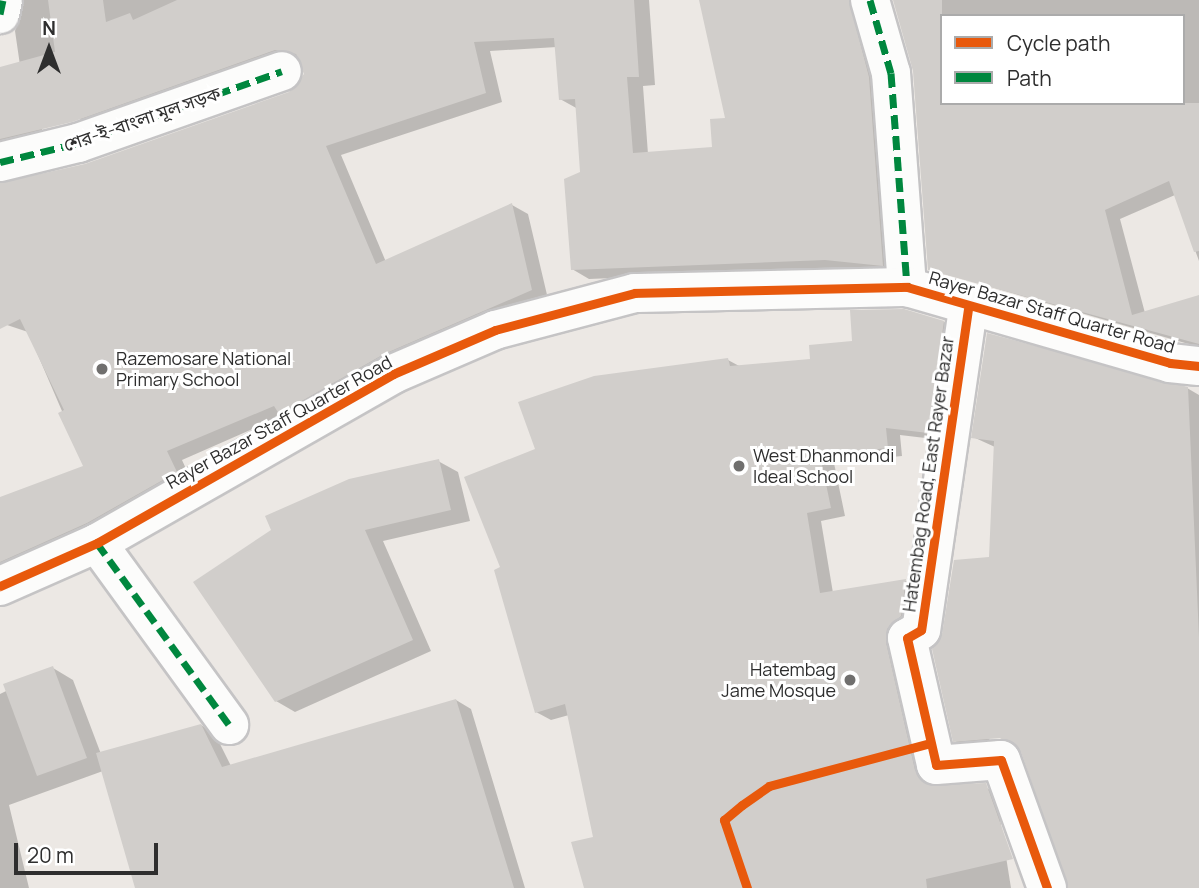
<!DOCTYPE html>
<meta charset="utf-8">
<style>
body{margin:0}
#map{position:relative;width:1199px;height:888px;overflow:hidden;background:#ece8e4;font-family:Manrope,"Noto Sans Bengali",sans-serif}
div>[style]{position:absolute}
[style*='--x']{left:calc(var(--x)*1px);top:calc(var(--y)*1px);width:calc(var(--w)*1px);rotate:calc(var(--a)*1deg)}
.shadow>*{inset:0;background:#0003}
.building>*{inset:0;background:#d1cecb}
.roads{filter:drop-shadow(2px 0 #c5c4c5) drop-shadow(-2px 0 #c5c4c5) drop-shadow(0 2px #c5c4c5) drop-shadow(0 -2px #c5c4c5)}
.minor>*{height:38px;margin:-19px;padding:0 19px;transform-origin:19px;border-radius:19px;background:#fcfcfb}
.quiet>*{height:7px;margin-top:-3.5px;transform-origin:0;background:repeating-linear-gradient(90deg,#00873e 0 14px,transparent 0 21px)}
.cycleway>*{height:9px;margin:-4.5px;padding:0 4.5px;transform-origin:4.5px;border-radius:4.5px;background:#e8590c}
.dots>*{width:19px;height:19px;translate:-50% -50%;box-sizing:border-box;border:4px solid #fff;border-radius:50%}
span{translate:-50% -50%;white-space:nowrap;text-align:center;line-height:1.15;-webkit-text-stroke:6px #fff;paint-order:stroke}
.street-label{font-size:18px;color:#2e2e2e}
.poi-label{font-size:18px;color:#2e2e2e}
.left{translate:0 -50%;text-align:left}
.right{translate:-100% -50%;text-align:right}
.legend{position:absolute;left:940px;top:14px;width:245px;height:91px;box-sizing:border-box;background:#fff;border:2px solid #ababab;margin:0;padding:9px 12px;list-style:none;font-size:21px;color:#2e2e2e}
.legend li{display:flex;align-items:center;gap:14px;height:35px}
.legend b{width:35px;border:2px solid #ababab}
.north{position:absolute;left:14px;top:14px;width:70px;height:70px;-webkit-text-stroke:5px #fff;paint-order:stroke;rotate:0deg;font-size:19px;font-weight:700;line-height:28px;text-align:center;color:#2e2e2e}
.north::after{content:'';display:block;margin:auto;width:24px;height:32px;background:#2e2e2e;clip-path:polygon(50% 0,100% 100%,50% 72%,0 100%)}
.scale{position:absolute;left:14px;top:843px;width:144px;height:32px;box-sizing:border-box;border:4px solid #2e2e2e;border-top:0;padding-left:9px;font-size:21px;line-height:24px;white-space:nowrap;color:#2e2e2e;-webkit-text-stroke:5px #fff;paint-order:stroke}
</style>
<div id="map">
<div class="shadow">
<div style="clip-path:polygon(evenodd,24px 0,649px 0,655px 85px,643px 86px,648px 154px,714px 149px,728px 120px,701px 0,869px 0,899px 274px,842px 269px,589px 279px,572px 269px,582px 173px,578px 109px,560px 99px,557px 47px,490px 51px,502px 102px,341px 155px,386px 262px,512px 205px,528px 214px,548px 299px,182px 460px,192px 482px,0 581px,0 499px,86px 467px,28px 332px,7px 325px,0 311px,0 184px,84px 166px,290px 93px,305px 76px,300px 60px,292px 59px,0 160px,0 133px,29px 127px,15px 31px,24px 0,80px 118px,81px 122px,42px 131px,42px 128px,80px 118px)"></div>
<div style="clip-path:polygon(evenodd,895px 0,1199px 0,1199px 261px,1175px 195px,1120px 219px,1145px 313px,1199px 296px,1199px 347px,929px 269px,915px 71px,895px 0,942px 16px,1183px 16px,1183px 103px,942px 103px,942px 16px)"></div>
<div style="clip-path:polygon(944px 322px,958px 331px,942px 440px,900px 435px,902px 456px,834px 463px,845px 516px,821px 521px,833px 593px,906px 581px,920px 589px,929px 780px,935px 787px,982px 785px,996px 794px,1011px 888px,586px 888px,595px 838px,569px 715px,551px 720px,536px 712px,503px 568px,537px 450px,728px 360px,741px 367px,812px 360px,854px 343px)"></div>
<div style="clip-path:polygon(1187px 388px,1199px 395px,1199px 888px,1067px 888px,1023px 751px,1002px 737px,989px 737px,991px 748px,971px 750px,955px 741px,991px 559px,995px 447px,973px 437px)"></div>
<div style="clip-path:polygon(438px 461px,458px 472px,470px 521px,383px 541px,431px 651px,295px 712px,276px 701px,195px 582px)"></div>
<div style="clip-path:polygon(53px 668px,73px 680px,101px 754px,201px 725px,215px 734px,231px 766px,456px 700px,471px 709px,525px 888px,136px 888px,103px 771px,9px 805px,29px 888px,0 888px,0 694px)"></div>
</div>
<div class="building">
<div style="clip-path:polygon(48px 0,103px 0,106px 22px,130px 13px,133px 20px,177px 0,634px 0,639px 77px,627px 77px,633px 153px,712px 147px,710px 119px,725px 118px,699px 0,849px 0,869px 77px,883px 266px,825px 260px,571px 270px,564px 179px,580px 172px,575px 99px,559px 100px,554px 38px,474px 42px,486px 93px,326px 146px,376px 264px,512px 203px,532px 290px,384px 354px,279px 414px,274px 406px,167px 451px,177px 472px,87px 523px,0 562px,0 497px,83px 466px,58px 413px,64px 410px,20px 319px,0 329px,0 183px,85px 164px,289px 92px,304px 74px,296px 54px,275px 50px,72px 122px,0 139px,0 67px,55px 52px)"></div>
<div style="clip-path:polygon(893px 0,942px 0,942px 103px,1199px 103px,1199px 251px,1194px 252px,1169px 181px,1105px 210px,1132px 315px,1199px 295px,1199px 344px,928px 270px,913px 71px)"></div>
<div style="clip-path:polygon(904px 309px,944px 321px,928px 433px,886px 428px,888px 448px,820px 455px,831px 508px,807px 513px,820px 593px,906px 579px,901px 616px,887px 629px,886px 642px,915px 770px,928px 785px,986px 783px,1013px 859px,926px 879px,927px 888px,584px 888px,571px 842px,593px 837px,565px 704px,535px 713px,494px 570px,500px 567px,464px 477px,535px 449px,518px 402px,594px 376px,728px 358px,730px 366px,810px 359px,809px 345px,852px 341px,850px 310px)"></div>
<div style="clip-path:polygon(987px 333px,1188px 387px,1199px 637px,1199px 888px,1068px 888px,1021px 752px,1000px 738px,953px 742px,932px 649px,942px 634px,954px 560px,989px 557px,994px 441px,971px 438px)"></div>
<div style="clip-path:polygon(439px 459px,451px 510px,365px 530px,413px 640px,275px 702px,193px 582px,271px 530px,265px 516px,349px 479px)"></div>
<div style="clip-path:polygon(53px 666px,87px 758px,37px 776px,3px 684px)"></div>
<div style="clip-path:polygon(456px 699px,514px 888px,135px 888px,96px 753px,201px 724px,222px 767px)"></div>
</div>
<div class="roads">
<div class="minor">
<div style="--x:870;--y:0;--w:76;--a:74"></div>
<div style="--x:891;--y:73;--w:215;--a:85.7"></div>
<div style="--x:0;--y:14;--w:14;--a:-78"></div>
<div style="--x:0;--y:162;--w:80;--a:-13.7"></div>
<div style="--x:78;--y:143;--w:216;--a:-19.4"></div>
<div style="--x:968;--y:309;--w:324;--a:98.3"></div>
<div style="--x:921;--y:630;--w:16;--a:150"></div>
<div style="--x:907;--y:638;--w:130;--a:77.1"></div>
<div style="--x:936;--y:765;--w:65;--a:-4.4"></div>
<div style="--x:1001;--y:760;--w:136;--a:70.2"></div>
<div style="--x:97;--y:543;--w:225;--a:54"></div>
<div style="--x:0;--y:586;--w:106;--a:-23.9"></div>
<div style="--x:97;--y:543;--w:341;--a:-29.7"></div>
<div style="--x:393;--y:374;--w:111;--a:-23.3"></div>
<div style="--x:495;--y:330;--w:145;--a:-14.8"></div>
<div style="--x:635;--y:293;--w:272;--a:-1.3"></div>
<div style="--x:907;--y:287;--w:274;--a:16.1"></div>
<div style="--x:1170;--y:363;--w:29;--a:6"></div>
</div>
</div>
<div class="quiet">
<div style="--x:870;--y:0;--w:76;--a:74"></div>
<div style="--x:891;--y:73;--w:215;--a:85.7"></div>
<div style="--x:0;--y:14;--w:14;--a:-78"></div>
<div style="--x:0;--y:162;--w:80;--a:-13.7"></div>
<div style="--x:78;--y:143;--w:216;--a:-19.4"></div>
<div style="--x:97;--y:543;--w:225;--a:54"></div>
</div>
<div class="cycleway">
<div style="--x:968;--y:309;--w:324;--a:98.3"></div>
<div style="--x:921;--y:630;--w:16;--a:150"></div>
<div style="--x:907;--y:638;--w:130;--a:77.1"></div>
<div style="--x:936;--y:765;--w:65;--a:-4.4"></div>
<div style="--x:1001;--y:760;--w:136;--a:70.2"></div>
<div style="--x:0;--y:586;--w:106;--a:-23.9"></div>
<div style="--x:97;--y:543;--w:341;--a:-29.7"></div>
<div style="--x:393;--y:374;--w:111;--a:-23.3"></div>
<div style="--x:495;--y:330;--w:145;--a:-14.8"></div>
<div style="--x:635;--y:293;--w:272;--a:-1.3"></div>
<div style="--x:907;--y:287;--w:274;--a:16.1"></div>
<div style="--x:1170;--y:363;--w:29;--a:6"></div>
<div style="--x:747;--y:888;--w:72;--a:-108.7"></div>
<div style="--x:724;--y:820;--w:23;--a:-40"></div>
<div style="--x:742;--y:805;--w:33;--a:-35"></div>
<div style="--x:769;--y:786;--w:163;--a:-14.9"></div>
</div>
<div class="dots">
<div style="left:102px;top:369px;background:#706f6e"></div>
<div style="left:739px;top:466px;background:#706f6e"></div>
<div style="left:850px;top:680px;background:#706f6e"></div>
</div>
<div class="street-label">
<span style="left:142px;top:119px;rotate:-19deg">শের-ই-বাংলা মূল সড়ক</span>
<span style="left:1052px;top:312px;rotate:16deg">Rayer Bazar Staff Quarter Road</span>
<span style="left:279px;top:422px;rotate:-29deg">Rayer Bazar Staff Quarter Road</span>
<span style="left:928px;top:474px;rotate:-82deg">Hatembag Road, East Rayer Bazar</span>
</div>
<div class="poi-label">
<span class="left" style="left:116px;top:369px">Razemosare National<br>Primary School</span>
<span class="left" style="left:753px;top:466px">West Dhanmondi<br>Ideal School</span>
<span class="right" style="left:836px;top:680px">Hatembag<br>Jame Mosque</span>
</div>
<ul class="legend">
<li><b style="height:9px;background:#e8590c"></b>Cycle path</li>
<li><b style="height:9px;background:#00873e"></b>Path</li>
</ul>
<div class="north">N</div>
<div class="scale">20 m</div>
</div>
